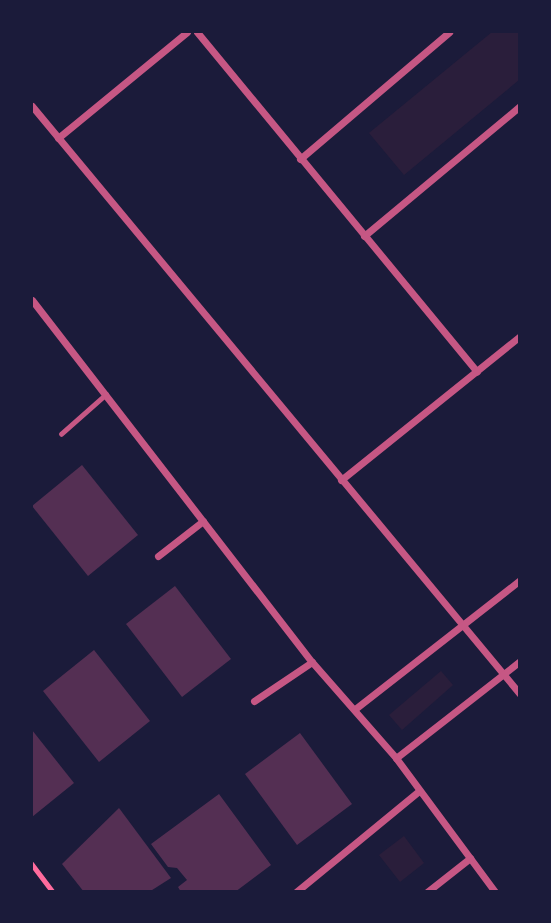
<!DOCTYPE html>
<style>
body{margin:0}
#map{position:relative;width:551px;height:923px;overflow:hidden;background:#1b1b3a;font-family:Lora,serif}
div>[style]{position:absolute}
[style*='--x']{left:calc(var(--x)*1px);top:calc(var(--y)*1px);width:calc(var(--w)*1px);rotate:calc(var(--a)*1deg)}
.green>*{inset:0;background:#2a1e3b}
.building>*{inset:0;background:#542f53}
.path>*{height:4.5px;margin:-2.25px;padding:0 2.25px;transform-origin:2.25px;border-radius:2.25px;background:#ff6b9d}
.service>*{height:4.5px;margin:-2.25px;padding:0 2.25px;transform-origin:2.25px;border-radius:2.25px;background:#c65784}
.minor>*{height:7px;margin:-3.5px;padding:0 3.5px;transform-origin:3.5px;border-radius:3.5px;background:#c65784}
span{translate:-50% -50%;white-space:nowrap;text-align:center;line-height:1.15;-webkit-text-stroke:6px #1b1b3a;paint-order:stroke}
.frame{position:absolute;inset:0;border:33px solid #1b1b3a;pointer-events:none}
</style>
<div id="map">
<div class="green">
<div style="clip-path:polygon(492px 32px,519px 32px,519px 80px,404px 175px,369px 133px)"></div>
<div style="clip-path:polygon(441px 671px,453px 685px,402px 730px,389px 715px)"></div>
<div style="clip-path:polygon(404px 836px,424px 863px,400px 882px,379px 855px)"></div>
</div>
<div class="building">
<div style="clip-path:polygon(82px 465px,138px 535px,88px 576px,32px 506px)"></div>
<div style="clip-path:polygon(175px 586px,231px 659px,182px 697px,126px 624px)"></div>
<div style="clip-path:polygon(94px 650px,150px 721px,99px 762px,43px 691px)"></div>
<div style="clip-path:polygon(32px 730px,74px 783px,32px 817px)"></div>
<div style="clip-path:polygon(300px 733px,352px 804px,297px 845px,245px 774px)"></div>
<div style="clip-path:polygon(219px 794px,271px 865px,235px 892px,181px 892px,178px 887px,187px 880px,177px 868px,168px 867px,151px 844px)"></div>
<div style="clip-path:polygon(119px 808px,171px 878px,149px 892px,84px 892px,62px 864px)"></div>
</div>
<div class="path">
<div style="--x:32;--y:864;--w:35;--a:53"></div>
</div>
<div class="service">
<div style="--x:61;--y:434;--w:60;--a:-41.6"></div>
</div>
<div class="minor">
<div style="--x:197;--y:32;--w:440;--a:50.5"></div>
<div style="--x:32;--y:106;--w:764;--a:50.31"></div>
<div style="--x:58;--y:138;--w:167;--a:-39.4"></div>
<div style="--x:300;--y:159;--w:196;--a:-40.4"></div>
<div style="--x:364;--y:236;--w:203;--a:-39.8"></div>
<div style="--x:32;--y:300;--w:458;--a:52.3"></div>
<div style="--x:312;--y:662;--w:128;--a:48.8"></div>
<div style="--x:396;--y:758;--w:167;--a:53.5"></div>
<div style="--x:341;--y:480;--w:230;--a:-38.8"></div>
<div style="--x:158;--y:556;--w:57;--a:-37.9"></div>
<div style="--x:254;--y:701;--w:70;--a:-33.9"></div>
<div style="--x:355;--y:709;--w:209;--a:-38"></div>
<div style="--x:396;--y:758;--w:157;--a:-38"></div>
<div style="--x:296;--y:892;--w:159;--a:-39.4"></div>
<div style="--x:427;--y:892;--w:55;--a:-38.3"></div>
</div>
<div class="frame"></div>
</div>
